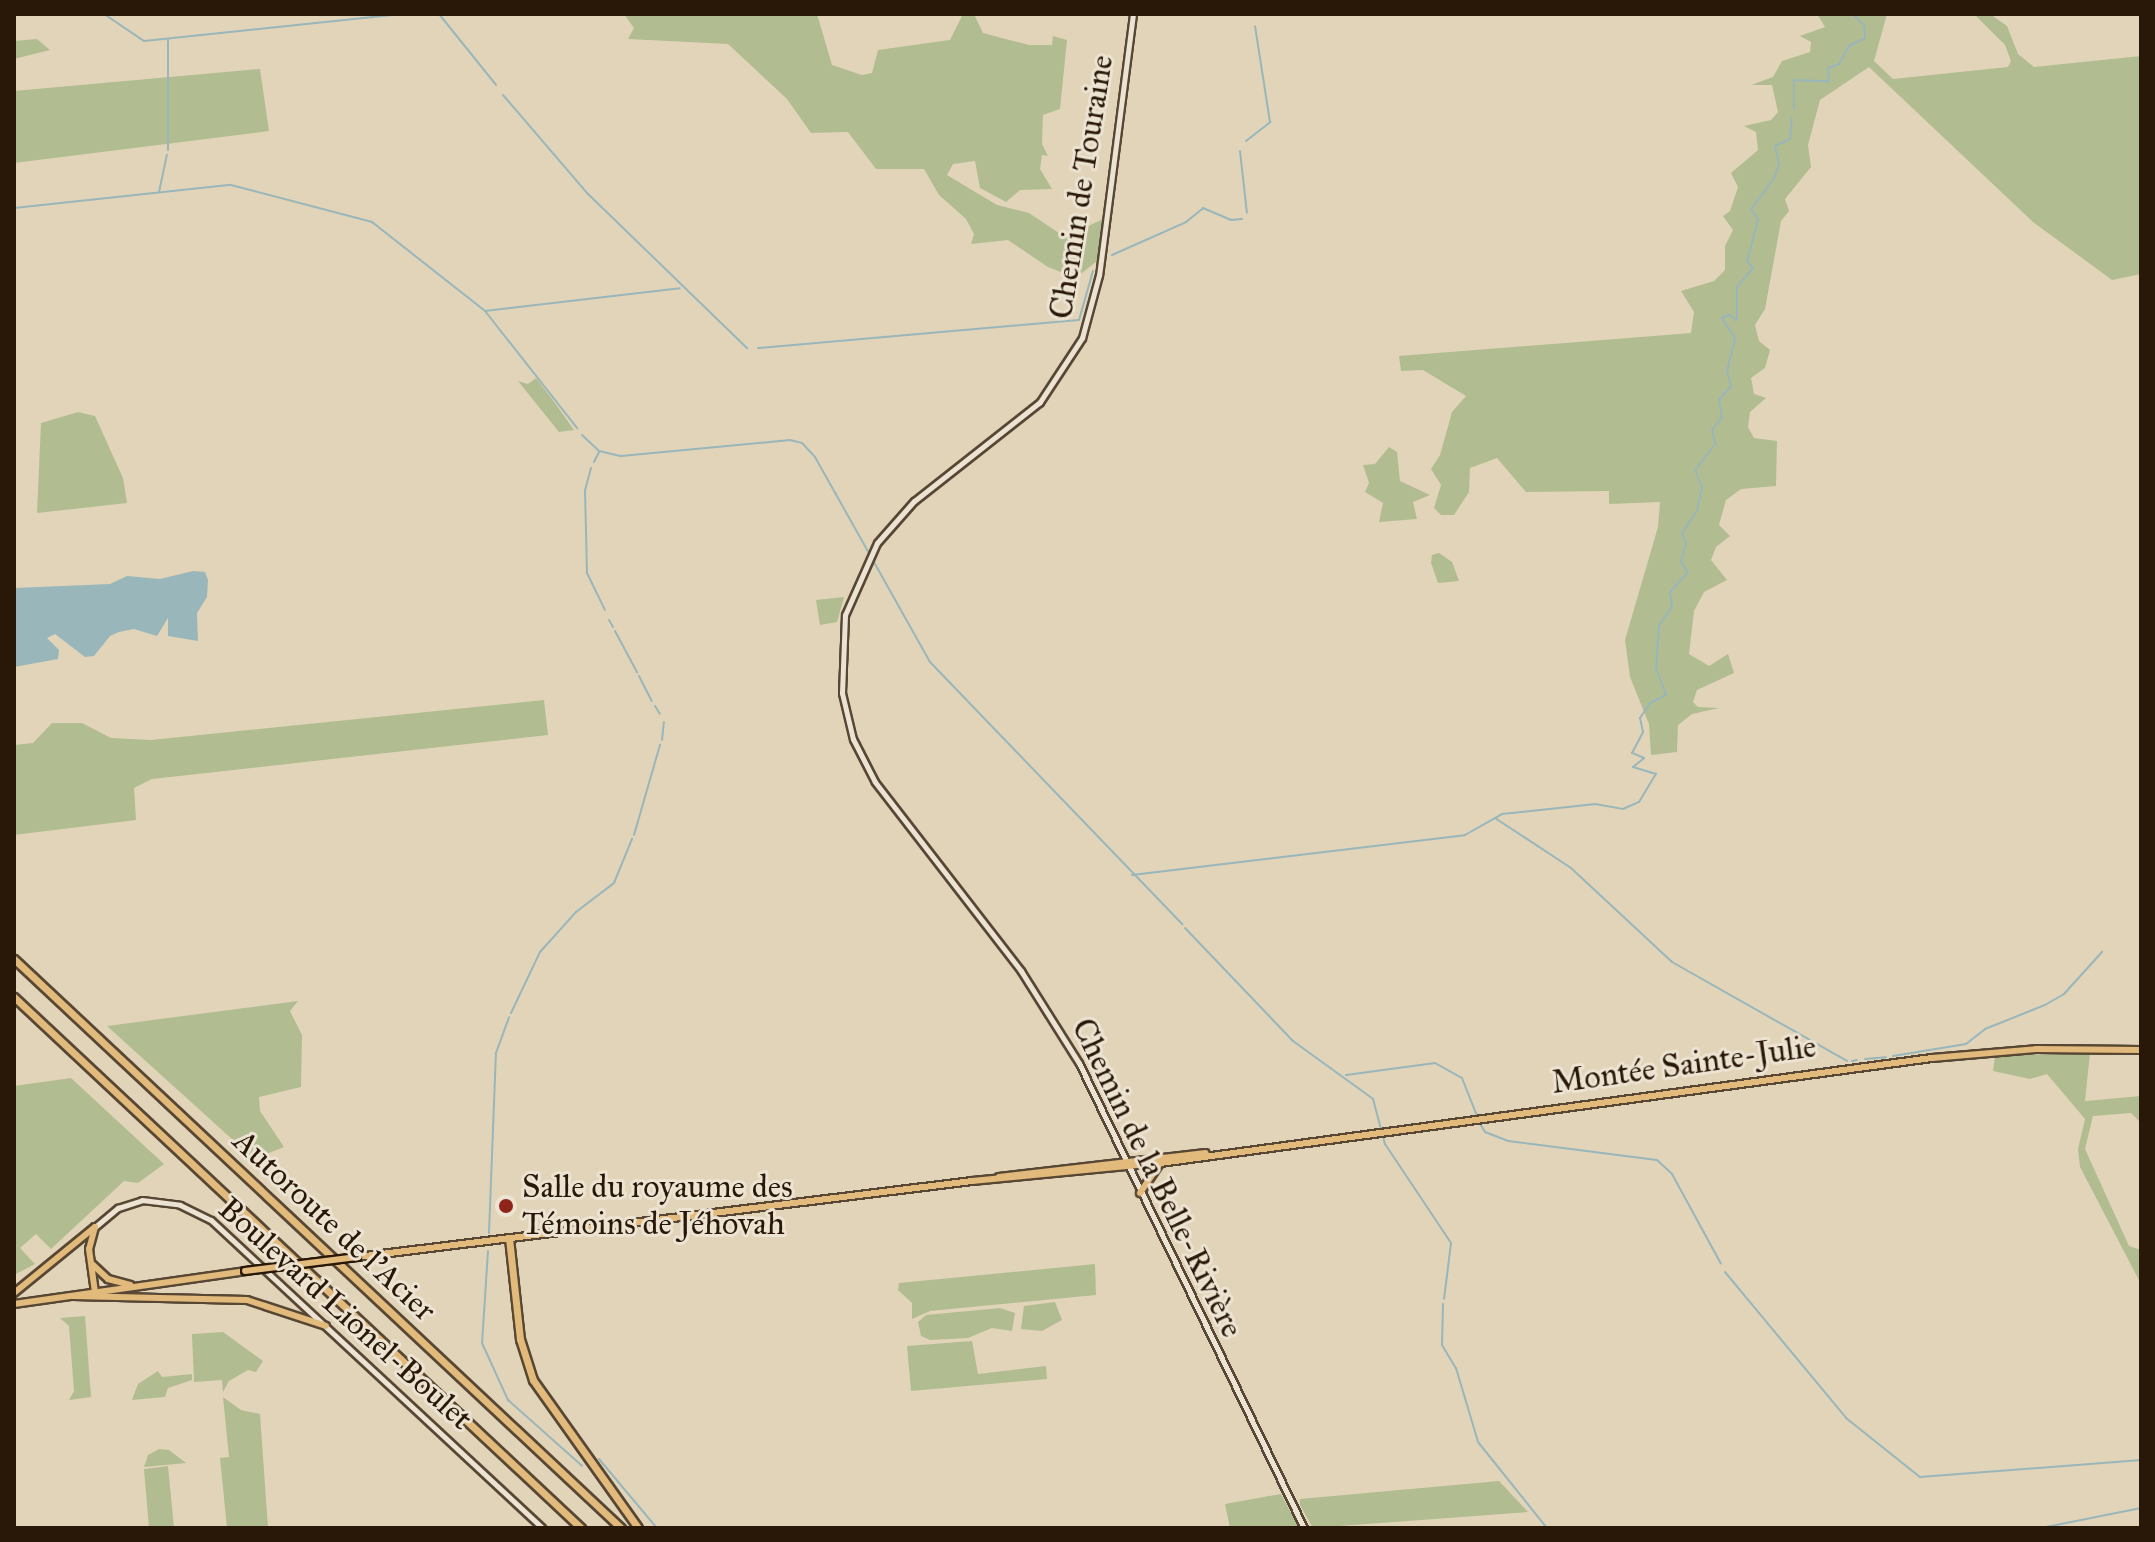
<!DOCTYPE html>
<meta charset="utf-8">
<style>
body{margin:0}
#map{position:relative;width:2155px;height:1542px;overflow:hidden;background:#e2d4b9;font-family:"IM FELL Great Primer",serif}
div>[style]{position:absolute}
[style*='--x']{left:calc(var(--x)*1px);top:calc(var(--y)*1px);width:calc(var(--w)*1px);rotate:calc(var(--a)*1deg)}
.green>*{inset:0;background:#b1bd91}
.water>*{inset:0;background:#99b6ba}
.stream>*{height:2px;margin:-1px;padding:0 1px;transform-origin:1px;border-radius:1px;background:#99b6ba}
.roads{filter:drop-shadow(2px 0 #574734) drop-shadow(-2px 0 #574734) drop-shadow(0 2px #574734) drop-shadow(0 -2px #574734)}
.minor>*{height:5px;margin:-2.5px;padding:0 2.5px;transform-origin:2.5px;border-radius:2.5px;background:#ece3d2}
.major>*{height:6px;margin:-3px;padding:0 3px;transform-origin:3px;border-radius:3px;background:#e1ba7c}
.highway>*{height:7px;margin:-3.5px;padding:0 3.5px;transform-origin:3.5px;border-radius:3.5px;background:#e1ba7c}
.bridges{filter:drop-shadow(2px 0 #291807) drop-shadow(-2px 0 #291807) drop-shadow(0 2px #291807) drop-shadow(0 -2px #291807)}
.major-bridge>*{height:6px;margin:-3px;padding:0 3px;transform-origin:3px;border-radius:3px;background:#e1ba7c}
.dots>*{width:22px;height:22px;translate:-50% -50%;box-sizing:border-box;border:4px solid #ece3d2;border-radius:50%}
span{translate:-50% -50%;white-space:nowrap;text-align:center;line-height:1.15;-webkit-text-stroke:6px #ece3d2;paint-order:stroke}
.street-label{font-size:32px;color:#291807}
.poi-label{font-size:32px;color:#291807}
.left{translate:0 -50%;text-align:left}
.frame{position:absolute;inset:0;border:16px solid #291807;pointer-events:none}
</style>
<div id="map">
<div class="green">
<div style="clip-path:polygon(624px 14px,817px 14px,832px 65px,862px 75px,872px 73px,878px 50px,950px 40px,963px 14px,974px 14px,983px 33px,1029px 45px,1052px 45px,1053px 36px,1067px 40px,1060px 109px,1043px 115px,1042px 144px,1048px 156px,1042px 155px,1040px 169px,1052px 189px,1020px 190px,1006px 202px,980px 188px,975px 161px,953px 164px,947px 175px,997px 205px,1029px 213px,1065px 237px,1103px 219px,1098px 260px,1076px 278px,1048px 267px,1008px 240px,971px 244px,974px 234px,966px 219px,939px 195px,924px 169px,876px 169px,848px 132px,811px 133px,787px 99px,728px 44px,628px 39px,634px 28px)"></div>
<div style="clip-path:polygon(1817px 14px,1887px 14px,1874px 61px,1893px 79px,2008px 67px,2011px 61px,2005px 45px,1974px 14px,1990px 14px,2007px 26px,2018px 54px,2034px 67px,2141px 56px,2141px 274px,2112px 280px,2033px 222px,1869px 67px,1820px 100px,1808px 145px,1811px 167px,1785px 199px,1789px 211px,1781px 221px,1765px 309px,1755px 325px,1759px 341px,1770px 350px,1765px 368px,1751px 378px,1754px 394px,1766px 398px,1750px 412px,1748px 427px,1754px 438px,1777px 441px,1776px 486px,1741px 489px,1726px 500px,1719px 525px,1730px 536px,1716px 547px,1711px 560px,1727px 580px,1704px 592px,1694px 611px,1689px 654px,1709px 666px,1728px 654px,1734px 673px,1697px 690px,1693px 702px,1698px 707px,1719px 708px,1692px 714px,1678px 725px,1677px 752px,1651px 755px,1649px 724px,1630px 677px,1625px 640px,1658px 527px,1660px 502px,1609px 504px,1609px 491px,1526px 492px,1497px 458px,1470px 468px,1469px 492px,1454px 515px,1441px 515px,1434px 508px,1441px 485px,1431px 469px,1440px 455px,1452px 412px,1466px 396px,1423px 370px,1401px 371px,1399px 356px,1691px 333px,1694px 312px,1681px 291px,1714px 281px,1725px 270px,1725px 246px,1733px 230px,1723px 216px,1730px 211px,1738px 187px,1731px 173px,1758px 150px,1756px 132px,1744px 126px,1771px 120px,1778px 112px,1772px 85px,1751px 85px,1773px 77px,1782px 61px,1810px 52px,1811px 42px,1800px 36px,1825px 27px)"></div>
<div style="clip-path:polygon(37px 39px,50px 50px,14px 59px,14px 41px)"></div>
<div style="clip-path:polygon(260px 69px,269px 131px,14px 163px,14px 91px)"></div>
<div style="clip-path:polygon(536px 378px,555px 403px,574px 430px,559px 432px,518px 381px,528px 384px)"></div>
<div style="clip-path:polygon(78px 412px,95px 416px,123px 478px,127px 503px,37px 513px,41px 423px)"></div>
<div style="clip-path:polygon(1389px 447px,1397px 452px,1400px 481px,1430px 495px,1413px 502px,1417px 519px,1379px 522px,1383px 503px,1365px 492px,1369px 483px,1363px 465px,1375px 464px)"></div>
<div style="clip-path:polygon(1439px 553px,1452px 562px,1459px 581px,1438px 583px,1431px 563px,1432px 555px)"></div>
<div style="clip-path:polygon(844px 597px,837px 622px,820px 625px,816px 600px)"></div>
<div style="clip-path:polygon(544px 700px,548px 735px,152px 779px,134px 788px,136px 820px,14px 835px,14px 745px,33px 743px,52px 723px,82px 723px,111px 738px,151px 740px)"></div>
<div style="clip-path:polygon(298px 1001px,290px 1011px,302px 1035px,301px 1087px,259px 1097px,260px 1111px,284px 1147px,254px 1159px,107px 1026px)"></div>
<div style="clip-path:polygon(2090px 1053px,2085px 1101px,2141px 1096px,2141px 1123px,2131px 1113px,2093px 1116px,2085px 1149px,2129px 1246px,2141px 1250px,2141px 1284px,2080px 1167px,2078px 1149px,2085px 1119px,2047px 1074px,2030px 1079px,1993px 1071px,1995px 1056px)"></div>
<div style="clip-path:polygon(71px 1078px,164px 1164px,138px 1183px,124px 1181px,51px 1249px,36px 1234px,20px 1248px,35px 1264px,14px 1275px,14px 1086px)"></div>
<div style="clip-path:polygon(1095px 1264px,1096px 1295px,930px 1311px,912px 1319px,912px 1303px,898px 1290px,899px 1283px)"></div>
<div style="clip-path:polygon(1055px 1302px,1062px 1320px,1042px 1331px,1021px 1329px,1024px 1306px)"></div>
<div style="clip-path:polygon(1000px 1308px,1015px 1313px,1012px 1331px,992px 1328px,968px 1338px,930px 1340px,921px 1336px,918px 1322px,926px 1315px)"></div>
<div style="clip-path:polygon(85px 1316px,91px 1397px,69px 1400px,74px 1391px,69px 1326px,60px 1318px)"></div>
<div style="clip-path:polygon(223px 1332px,263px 1361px,256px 1372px,248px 1370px,229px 1381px,223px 1392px,222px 1380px,194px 1382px,192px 1334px)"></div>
<div style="clip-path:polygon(972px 1341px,978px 1374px,1046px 1366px,1047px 1379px,911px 1391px,907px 1346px)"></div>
<div style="clip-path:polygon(158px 1371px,162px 1377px,192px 1374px,192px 1380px,168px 1388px,165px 1397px,132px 1400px,138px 1384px)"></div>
<div style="clip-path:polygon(223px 1397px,241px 1410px,260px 1414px,268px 1528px,227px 1528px,220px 1458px,229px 1457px)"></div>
<div style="clip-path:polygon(159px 1449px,169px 1450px,186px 1463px,144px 1467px,148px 1455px)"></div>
<div style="clip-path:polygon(168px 1466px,174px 1528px,149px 1528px,144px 1469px)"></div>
<div style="clip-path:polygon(1499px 1481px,1528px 1512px,1313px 1528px,1300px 1505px,1300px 1499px)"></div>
<div style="clip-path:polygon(1281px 1494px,1299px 1528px,1230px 1528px,1225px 1504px)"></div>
</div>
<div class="water">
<div style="clip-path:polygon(193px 571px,205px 572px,208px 580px,207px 597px,197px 613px,198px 641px,168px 636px,168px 618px,157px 636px,134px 629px,119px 632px,110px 636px,94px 656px,85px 657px,55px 634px,47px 638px,59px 650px,58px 659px,14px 667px,14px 588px,110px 584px,127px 576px,160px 579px)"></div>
</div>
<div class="stream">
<div style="--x:104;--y:14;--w:48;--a:34"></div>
<div style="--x:144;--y:41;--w:259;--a:-6"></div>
<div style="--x:439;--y:14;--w:91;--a:51.2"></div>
<div style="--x:168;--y:40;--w:110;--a:90"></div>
<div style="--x:503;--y:95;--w:129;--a:49.4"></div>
<div style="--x:587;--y:193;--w:223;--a:44.1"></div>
<div style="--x:1794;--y:109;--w:29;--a:-90"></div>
<div style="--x:1794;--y:80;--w:35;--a:2"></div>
<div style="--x:1829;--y:81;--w:13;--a:-94"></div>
<div style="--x:1828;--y:68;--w:12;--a:-20"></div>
<div style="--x:1839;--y:64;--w:21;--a:-61"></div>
<div style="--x:1849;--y:46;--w:18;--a:-27"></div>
<div style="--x:1865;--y:38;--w:13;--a:-94"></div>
<div style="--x:1864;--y:25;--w:16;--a:-135"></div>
<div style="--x:1246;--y:141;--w:31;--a:-38"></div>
<div style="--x:1270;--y:122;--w:97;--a:-98.9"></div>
<div style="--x:1240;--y:151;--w:62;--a:83.6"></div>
<div style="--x:159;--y:192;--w:38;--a:-78"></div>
<div style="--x:14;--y:208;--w:218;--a:-6.1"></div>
<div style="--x:231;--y:185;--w:146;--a:14.7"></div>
<div style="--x:372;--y:222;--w:144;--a:38.2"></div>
<div style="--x:485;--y:311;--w:149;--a:51.8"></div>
<div style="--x:1112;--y:255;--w:81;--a:-24"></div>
<div style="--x:1186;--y:222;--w:22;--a:-39"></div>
<div style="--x:1203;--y:208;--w:30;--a:23"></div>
<div style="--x:1231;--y:220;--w:11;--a:-5"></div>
<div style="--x:485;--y:311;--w:196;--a:-6.7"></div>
<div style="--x:758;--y:348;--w:322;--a:-5"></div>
<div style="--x:1079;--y:320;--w:51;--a:-74.1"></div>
<div style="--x:582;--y:435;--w:23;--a:43"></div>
<div style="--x:599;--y:451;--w:23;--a:13"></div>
<div style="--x:621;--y:456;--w:170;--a:-5.4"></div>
<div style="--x:790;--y:440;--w:12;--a:14"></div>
<div style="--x:802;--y:443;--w:19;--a:47"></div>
<div style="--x:815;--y:457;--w:235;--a:60.7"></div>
<div style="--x:930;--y:662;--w:364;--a:46.1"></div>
<div style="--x:594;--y:462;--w:11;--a:-63"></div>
<div style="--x:591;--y:468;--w:24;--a:105"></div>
<div style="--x:585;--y:491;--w:82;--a:88.6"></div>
<div style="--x:587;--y:573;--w:41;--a:64.1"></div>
<div style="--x:609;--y:620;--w:8;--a:60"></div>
<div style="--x:615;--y:631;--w:47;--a:61.8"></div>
<div style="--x:639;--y:676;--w:28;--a:63"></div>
<div style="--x:655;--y:706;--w:9;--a:58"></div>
<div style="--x:662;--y:740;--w:18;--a:-84"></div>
<div style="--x:1495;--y:818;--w:91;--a:33.3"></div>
<div style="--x:1571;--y:868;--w:138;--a:42.9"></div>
<div style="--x:1672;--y:962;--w:201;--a:29.5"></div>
<div style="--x:634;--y:835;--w:94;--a:-73.9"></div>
<div style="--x:1132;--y:875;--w:335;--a:-6.8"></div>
<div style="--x:1465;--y:835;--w:43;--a:-29.6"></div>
<div style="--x:1502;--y:814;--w:94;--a:-6.1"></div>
<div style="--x:1595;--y:804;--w:28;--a:10"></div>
<div style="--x:1623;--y:809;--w:17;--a:-24"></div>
<div style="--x:1639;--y:802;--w:33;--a:-59"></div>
<div style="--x:1656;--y:774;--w:24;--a:-163"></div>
<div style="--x:1633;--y:767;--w:14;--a:-39"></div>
<div style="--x:1644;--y:758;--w:13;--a:-157"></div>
<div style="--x:1632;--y:753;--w:24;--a:-62"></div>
<div style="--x:1643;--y:732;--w:14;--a:-102"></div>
<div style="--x:1640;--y:718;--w:18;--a:-56"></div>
<div style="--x:1650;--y:703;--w:18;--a:-27"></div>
<div style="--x:1666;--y:695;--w:29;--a:-110"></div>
<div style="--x:1656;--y:668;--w:42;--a:-85.9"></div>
<div style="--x:1659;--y:626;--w:23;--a:-56"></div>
<div style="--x:1672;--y:607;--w:15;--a:-98"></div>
<div style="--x:1670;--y:592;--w:27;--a:-48"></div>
<div style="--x:1688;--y:572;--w:12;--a:-125"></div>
<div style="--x:1681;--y:562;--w:20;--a:-75"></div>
<div style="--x:1686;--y:543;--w:11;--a:-112"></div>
<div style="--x:1682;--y:533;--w:27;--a:-56"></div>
<div style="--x:1697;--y:511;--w:25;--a:-78"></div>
<div style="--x:1702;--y:487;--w:18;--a:-112"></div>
<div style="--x:1695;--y:470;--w:33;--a:-52"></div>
<div style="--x:1715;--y:444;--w:14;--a:-102"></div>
<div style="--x:1712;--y:430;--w:16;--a:-52"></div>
<div style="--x:1722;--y:417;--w:17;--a:-100"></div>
<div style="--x:1719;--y:400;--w:18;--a:-49"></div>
<div style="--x:1731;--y:386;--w:16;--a:-105"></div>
<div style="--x:1727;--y:371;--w:34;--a:-76"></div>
<div style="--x:1735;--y:338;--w:24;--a:-123"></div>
<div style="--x:1722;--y:318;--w:8;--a:-23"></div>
<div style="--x:1729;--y:315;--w:9;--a:32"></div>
<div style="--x:1737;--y:320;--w:33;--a:-90"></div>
<div style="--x:1737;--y:287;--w:25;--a:-50"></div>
<div style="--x:1753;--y:268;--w:9;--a:-131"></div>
<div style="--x:1747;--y:261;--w:42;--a:-75"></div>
<div style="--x:1758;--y:220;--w:13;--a:-122"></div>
<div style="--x:1751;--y:209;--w:39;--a:-53"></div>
<div style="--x:1774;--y:178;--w:15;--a:-70"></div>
<div style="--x:1779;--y:164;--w:18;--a:-103"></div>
<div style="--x:1775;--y:146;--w:17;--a:-25"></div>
<div style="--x:1790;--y:139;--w:21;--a:-85"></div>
<div style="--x:1185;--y:928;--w:156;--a:46.3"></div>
<div style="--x:1293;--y:1041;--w:99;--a:35.9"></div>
<div style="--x:1373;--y:1099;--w:47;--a:75.1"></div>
<div style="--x:1385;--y:1144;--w:119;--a:56.3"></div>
<div style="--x:1451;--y:1243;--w:56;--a:97.1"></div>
<div style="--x:511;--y:1013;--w:68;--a:-64.6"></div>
<div style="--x:540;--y:952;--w:54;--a:-48"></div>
<div style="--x:576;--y:912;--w:48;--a:-37.3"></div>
<div style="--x:614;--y:883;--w:48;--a:-67.8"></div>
<div style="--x:1893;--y:1056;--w:74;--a:-9.3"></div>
<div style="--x:1966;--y:1044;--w:24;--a:-38"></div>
<div style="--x:1985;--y:1029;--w:65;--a:-21.8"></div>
<div style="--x:2045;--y:1005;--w:22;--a:-30"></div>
<div style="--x:2064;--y:994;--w:57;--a:-47.9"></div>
<div style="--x:1865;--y:1059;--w:21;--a:-5"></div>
<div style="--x:1852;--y:1061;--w:5;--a:-11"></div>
<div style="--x:1346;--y:1075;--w:90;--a:-7.7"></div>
<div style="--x:1435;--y:1063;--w:31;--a:29"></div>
<div style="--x:1462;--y:1078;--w:41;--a:68.5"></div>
<div style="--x:1479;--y:1122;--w:12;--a:59"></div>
<div style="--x:1485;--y:1132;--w:25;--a:21"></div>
<div style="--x:1508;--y:1141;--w:150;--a:7.3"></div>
<div style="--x:1657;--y:1160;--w:21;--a:43"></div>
<div style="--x:1672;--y:1174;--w:102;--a:61.4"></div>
<div style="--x:489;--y:1233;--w:180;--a:-87.8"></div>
<div style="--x:496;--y:1053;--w:38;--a:-70"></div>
<div style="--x:488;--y:1251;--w:92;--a:93.7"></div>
<div style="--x:482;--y:1343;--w:63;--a:65.5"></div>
<div style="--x:508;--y:1400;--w:99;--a:41.7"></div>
<div style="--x:1725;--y:1272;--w:190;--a:50.3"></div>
<div style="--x:1846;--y:1418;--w:95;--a:38.6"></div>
<div style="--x:1920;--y:1477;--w:222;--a:-4.4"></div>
<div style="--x:1443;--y:1304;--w:41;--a:91.4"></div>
<div style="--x:1442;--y:1345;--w:27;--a:59"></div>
<div style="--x:1456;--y:1368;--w:77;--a:73.4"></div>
<div style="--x:1478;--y:1442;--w:110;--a:51.3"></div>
<div style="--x:599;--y:1459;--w:90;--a:50"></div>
<div style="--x:2041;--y:1528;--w:102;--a:-11.3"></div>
</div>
<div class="roads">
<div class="minor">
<div style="--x:1133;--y:14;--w:263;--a:97.4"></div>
<div style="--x:1099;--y:275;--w:65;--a:105.1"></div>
<div style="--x:1082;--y:338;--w:77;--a:123.3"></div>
<div style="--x:1040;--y:402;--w:160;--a:141.8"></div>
<div style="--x:914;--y:501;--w:56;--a:131.4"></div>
<div style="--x:877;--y:543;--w:79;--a:114"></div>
<div style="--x:845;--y:615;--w:78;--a:92.2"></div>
<div style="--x:842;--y:693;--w:47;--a:76.6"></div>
<div style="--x:853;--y:739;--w:48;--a:62.9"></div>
<div style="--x:875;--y:782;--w:239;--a:52.3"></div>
<div style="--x:1021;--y:971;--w:109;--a:57.8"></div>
<div style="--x:1079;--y:1063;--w:517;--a:64.18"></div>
<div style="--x:95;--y:1227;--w:30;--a:-40"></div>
<div style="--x:118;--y:1208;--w:25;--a:-18"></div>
<div style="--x:142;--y:1200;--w:38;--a:7"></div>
<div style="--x:180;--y:1205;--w:34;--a:26"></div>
<div style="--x:211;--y:1220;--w:452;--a:42.9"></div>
</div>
<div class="major">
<div style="--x:999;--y:1177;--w:208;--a:-6.6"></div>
<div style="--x:972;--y:1181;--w:189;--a:-5.5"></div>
<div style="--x:1160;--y:1163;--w:779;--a:-7.75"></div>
<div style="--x:1932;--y:1058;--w:104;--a:-4.9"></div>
<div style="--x:2036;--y:1049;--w:105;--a:0.5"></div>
<div style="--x:1140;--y:1193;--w:36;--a:-56"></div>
<div style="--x:95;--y:1227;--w:23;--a:105"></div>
<div style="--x:89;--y:1249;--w:43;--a:82.1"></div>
<div style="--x:357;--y:1257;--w:620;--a:-7.04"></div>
<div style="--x:92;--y:1264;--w:22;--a:43"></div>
<div style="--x:108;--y:1279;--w:23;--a:15"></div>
<div style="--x:14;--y:1293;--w:104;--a:-39.2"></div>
<div style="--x:73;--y:1296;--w:174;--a:1.3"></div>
<div style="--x:247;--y:1300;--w:83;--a:18.2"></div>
<div style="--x:14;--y:1304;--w:233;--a:-8.1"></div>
</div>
<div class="highway">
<div style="--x:14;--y:959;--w:832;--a:43.15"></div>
<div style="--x:14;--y:997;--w:777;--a:43.12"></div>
<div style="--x:509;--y:1238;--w:102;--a:83.8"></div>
<div style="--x:520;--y:1339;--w:43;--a:72.4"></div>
<div style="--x:533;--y:1380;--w:181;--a:54.6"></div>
</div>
</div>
<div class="bridges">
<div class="major-bridge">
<div style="--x:245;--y:1271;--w:113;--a:-7.1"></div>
</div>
</div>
<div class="dots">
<div style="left:506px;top:1206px;background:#8f2418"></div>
</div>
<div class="street-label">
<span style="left:1082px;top:187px;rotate:-81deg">Chemin de Touraine</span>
<span style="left:1684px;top:1065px;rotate:-8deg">Montée Sainte-Julie</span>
<span style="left:1157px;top:1178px;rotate:64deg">Chemin de la Belle-Rivière</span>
<span style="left:334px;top:1226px;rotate:43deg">Autoroute de l'Acier</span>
<span style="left:345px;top:1314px;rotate:42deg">Boulevard Lionel-Boulet</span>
</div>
<div class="poi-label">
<span class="left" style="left:522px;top:1206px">Salle du royaume des<br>Témoins de Jéhovah</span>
</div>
<div class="frame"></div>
</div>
